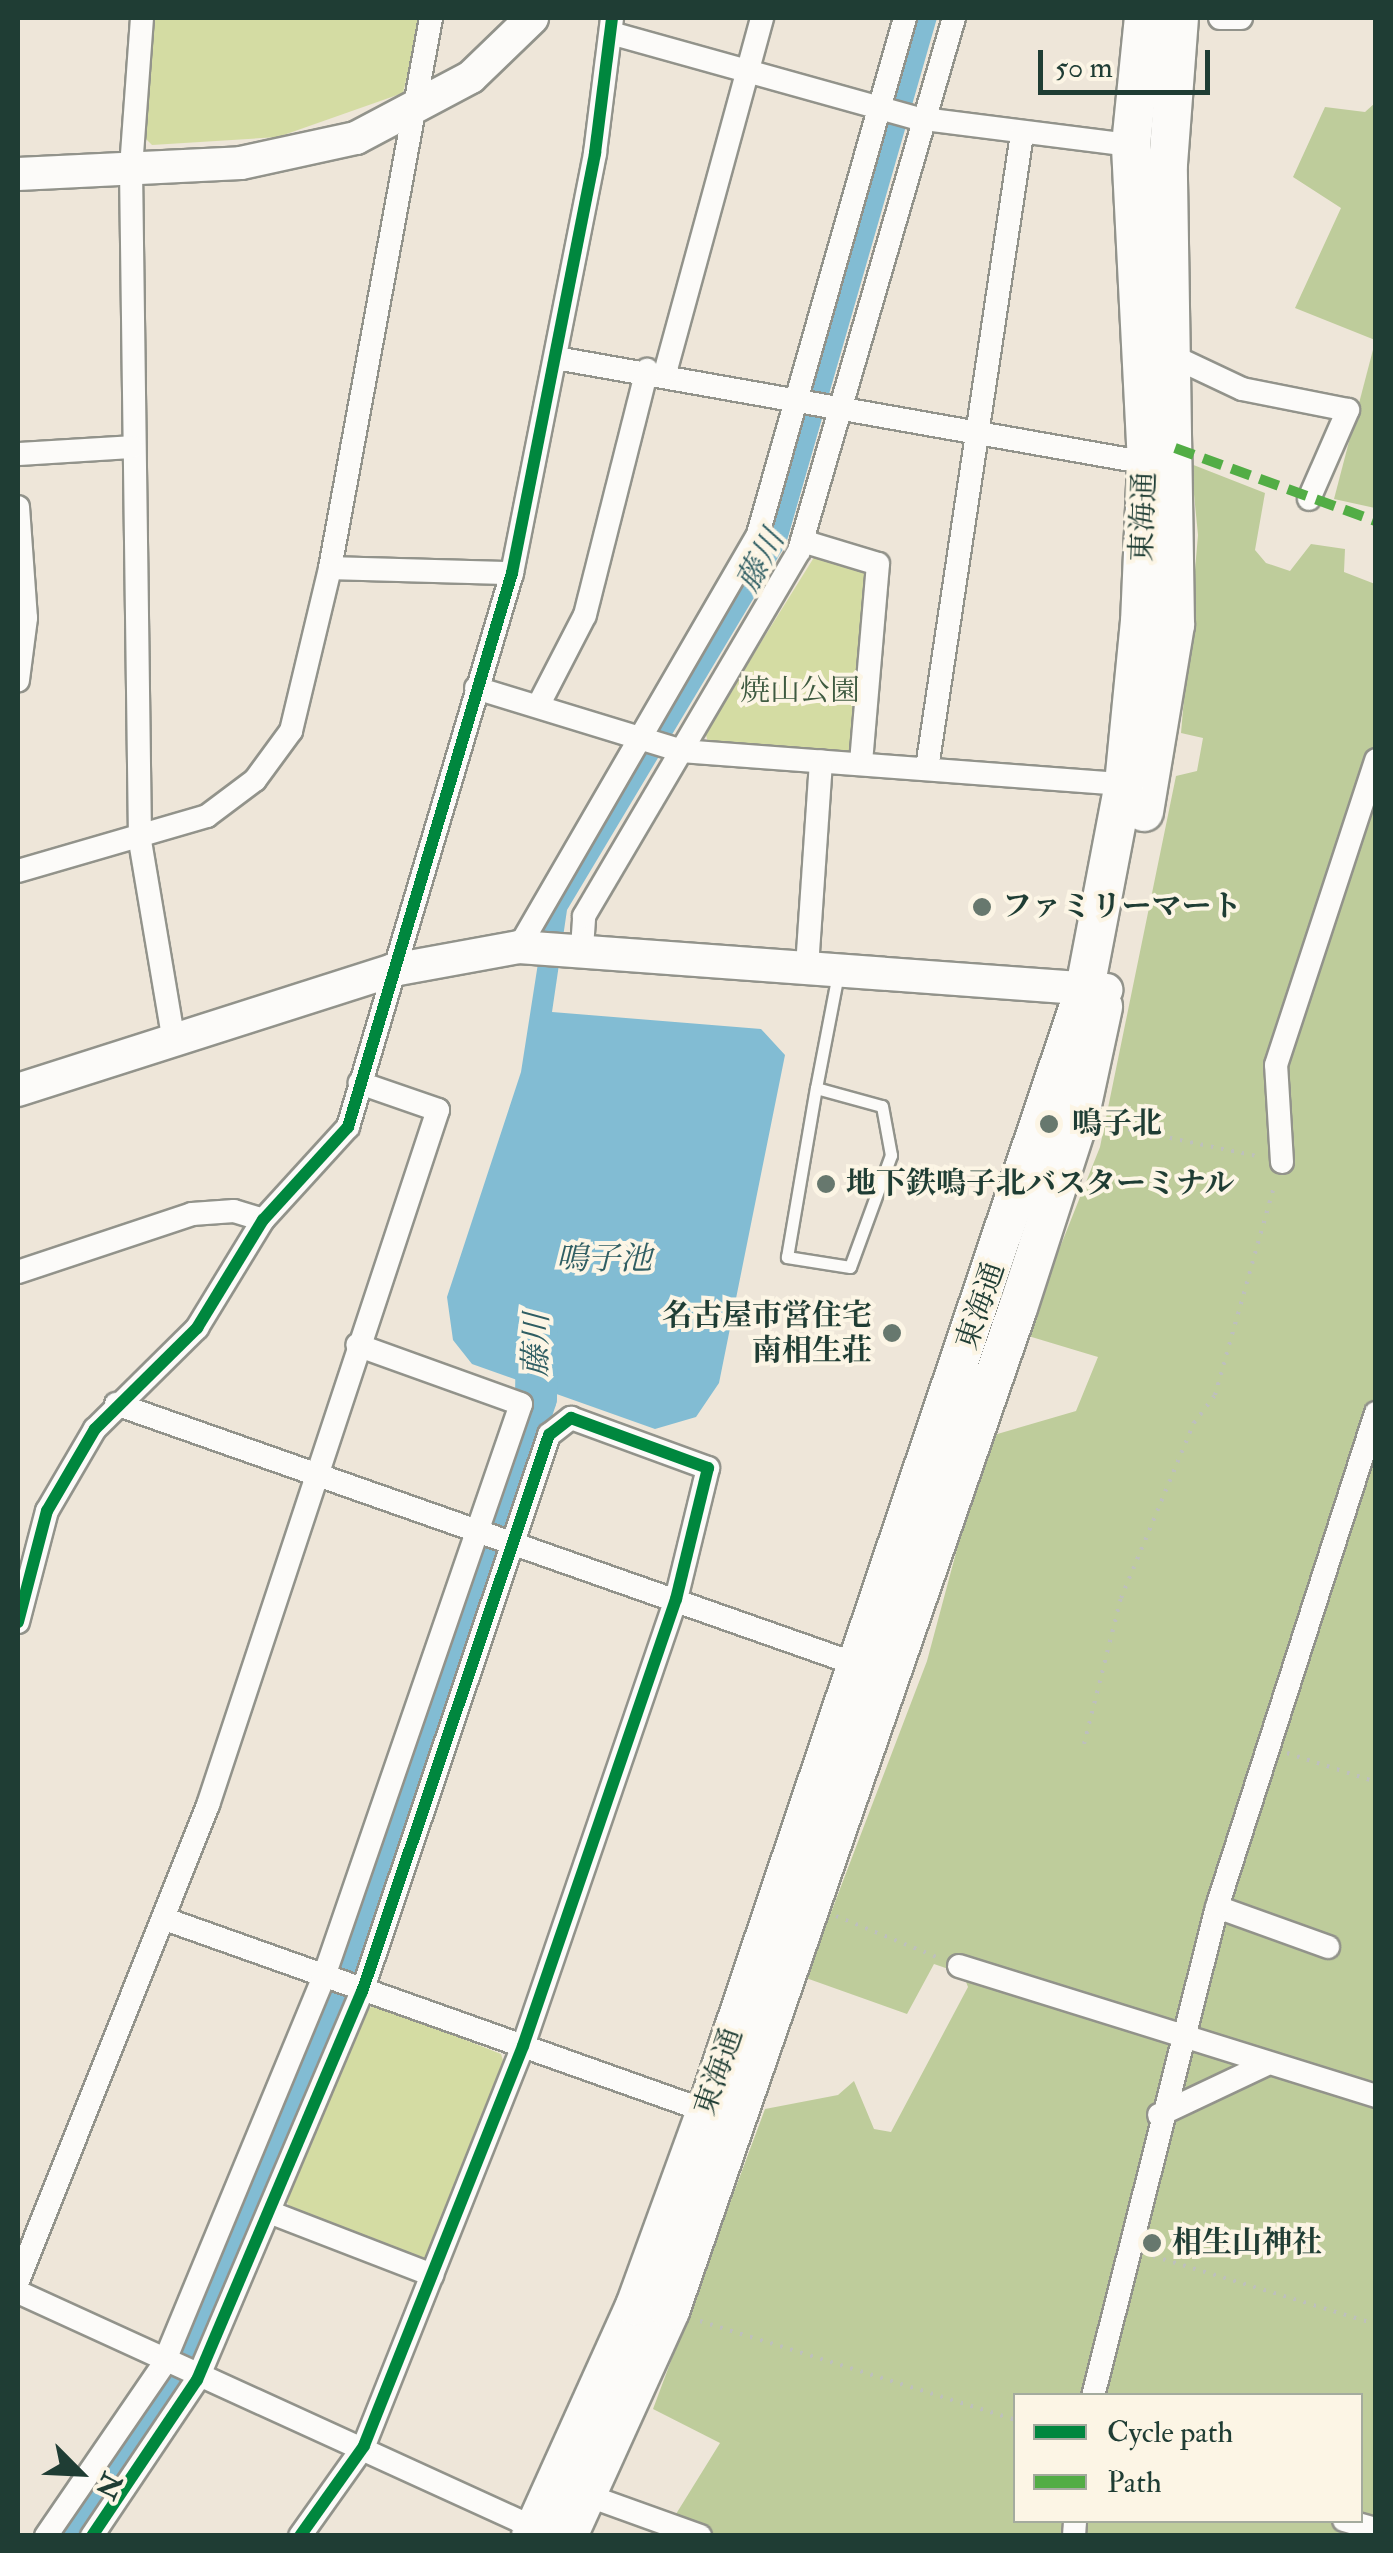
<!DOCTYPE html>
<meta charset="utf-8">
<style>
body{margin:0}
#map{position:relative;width:1393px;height:2553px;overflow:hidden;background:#eee6d9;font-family:"IM FELL Double Pica","Noto Serif JP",serif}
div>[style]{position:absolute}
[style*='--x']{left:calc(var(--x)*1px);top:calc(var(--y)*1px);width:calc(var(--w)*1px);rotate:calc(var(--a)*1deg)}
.green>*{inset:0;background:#d4dca3}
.forest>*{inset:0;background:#becc9b}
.water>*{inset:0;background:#82bcd3}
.river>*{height:42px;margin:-21px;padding:0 21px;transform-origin:21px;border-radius:21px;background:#82bcd3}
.path>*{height:4px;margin-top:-2px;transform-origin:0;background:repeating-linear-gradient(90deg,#bec0bc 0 2.5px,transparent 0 10.5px)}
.roads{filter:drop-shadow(2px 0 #92938b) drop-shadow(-2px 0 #92938b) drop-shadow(0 2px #92938b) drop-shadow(0 -2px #92938b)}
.lane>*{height:11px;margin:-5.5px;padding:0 5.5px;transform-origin:5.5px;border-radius:5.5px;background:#fcfbf9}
.street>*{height:22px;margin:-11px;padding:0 11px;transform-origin:11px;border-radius:11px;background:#fcfbf9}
.secondary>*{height:32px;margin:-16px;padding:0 16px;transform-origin:16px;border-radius:16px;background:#fcfbf9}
.primary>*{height:38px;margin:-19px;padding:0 19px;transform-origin:19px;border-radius:19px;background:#fcfbf9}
.quiet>*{height:10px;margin-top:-5px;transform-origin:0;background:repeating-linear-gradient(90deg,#52ad45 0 20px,transparent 0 30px)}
.cycleway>*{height:12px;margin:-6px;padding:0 6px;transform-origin:6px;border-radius:6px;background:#00873e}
.dots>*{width:28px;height:28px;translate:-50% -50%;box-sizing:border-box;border:5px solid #fcf5e5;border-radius:50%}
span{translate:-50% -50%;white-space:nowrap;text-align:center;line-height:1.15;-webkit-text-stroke:8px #fcf5e5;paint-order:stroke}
.street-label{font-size:30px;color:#1f3d34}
.park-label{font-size:30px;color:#3f5b41}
.poi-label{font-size:30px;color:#1f3d34;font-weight:700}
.left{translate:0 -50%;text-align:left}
.right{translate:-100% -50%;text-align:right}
.water-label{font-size:32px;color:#2f5e63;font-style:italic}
.frame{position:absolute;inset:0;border:20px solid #1f3d34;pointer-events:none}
.legend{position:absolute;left:1013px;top:2393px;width:350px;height:130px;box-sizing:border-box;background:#fcf5e5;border:2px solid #a4ab9e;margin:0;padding:12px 18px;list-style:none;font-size:30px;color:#1f3d34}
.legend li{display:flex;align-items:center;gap:20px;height:50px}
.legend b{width:50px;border:2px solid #a4ab9e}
.north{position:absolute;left:30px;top:2423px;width:100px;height:100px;-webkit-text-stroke:8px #fcf5e5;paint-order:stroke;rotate:114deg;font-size:28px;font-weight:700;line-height:40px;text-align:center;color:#1f3d34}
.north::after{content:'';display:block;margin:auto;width:35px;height:45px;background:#1f3d34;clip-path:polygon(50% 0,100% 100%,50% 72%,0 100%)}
.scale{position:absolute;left:1038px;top:50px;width:172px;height:45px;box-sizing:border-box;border:5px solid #1f3d34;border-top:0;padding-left:12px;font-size:30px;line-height:35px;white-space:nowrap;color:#1f3d34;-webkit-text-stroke:8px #fcf5e5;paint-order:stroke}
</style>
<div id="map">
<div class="green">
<div style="clip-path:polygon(154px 18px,421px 18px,403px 93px,278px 137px,152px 145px,144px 137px)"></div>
<div style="clip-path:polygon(818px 551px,864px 566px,871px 577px,857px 744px,848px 754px,709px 745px,705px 732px)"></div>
<div style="clip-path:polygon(380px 2006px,501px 2054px,504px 2064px,430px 2257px,416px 2261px,294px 2214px,286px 2201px,367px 2008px)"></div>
</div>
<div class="forest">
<div style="clip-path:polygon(1375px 103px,1375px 340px,1295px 308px,1341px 208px,1293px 177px,1325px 107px,1365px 112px)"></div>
<div style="clip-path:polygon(1375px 342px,1375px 508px,1334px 499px)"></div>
<div style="clip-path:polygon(evenodd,1191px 464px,1265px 493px,1255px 550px,1266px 563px,1290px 571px,1311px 544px,1345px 549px,1344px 572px,1375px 584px,1375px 2535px,663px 2535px,720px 2443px,653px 2409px,765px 2109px,838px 2095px,854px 2081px,874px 2129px,891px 2132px,968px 1987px,963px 1974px,934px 1964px,907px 2014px,806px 1978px,927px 1661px,987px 1437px,1076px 1411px,1098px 1357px,1025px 1335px,1100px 1147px,1176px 776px,1197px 771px,1203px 738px,1181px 733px,1198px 535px,1191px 464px,1016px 2396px,1360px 2396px,1360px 2520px,1016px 2520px,1016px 2396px)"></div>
</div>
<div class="water">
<div style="clip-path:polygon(914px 18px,937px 18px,786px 544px,567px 910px,552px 1012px,761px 1029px,785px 1055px,719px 1383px,696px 1417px,655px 1429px,472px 1364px,453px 1340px,447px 1297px,521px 1072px,546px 912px,768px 537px)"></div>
</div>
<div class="river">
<div style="--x:69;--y:2536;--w:177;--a:-54"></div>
<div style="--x:173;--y:2393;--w:428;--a:-67.5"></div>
<div style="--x:337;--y:1998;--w:632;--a:-71.65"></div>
<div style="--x:536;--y:1398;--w:68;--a:-89.2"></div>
</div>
<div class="path">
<div style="--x:1108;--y:1125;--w:156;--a:11.8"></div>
<div style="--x:1084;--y:1744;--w:151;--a:-75.8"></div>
<div style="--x:1121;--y:1598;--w:190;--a:-67.4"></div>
<div style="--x:1194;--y:1423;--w:35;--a:-53"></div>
<div style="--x:1215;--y:1395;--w:220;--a:-74.2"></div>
<div style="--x:1287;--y:1753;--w:94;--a:18"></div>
<div style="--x:836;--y:1916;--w:111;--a:22.2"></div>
<div style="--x:1153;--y:2256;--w:233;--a:17"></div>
<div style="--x:700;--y:2321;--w:331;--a:17.4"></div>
</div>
<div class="roads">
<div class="lane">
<div style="--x:816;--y:1088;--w:68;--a:15.3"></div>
<div style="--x:882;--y:1106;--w:50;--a:79.6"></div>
<div style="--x:891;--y:1155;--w:119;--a:110.1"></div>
<div style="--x:850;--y:1267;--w:64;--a:-171"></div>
<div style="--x:787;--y:1257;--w:171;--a:-80.3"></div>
<div style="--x:816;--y:1088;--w:116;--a:-79.1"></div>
</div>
<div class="street">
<div style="--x:142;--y:18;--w:151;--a:94.2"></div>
<div style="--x:131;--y:169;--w:672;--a:89.23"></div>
<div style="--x:140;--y:841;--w:204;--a:80.4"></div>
<div style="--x:1220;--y:18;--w:21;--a:0"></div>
<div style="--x:611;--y:33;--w:317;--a:15.6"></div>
<div style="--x:916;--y:118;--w:217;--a:7.2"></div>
<div style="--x:1168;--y:354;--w:82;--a:25.3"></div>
<div style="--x:1242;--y:389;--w:108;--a:11.2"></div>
<div style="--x:1348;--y:410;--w:97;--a:113.7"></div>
<div style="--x:556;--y:358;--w:600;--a:10.07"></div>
<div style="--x:665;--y:373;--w:368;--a:-74.7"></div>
<div style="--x:18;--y:454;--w:114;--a:-3.5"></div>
<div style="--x:18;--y:507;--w:111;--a:85.9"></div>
<div style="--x:26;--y:618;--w:63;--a:97.4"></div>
<div style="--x:802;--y:541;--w:79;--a:16.8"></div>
<div style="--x:878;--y:564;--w:200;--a:94.9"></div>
<div style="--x:330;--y:568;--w:182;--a:1.6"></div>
<div style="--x:476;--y:688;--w:215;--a:17"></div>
<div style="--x:682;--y:751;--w:451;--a:4.3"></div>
<div style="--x:538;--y:706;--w:102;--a:-62.7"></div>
<div style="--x:585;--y:615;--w:253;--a:-75.8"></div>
<div style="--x:927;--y:768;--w:641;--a:-81.48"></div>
<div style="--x:18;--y:871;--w:197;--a:-16.2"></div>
<div style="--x:207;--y:816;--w:60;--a:-36.9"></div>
<div style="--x:255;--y:780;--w:61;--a:-53.7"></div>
<div style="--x:291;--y:731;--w:168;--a:-76.5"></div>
<div style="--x:330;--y:568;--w:559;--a:-79.59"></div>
<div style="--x:519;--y:947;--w:477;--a:-59.9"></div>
<div style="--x:758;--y:534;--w:537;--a:-74.1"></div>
<div style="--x:582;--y:948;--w:32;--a:-86"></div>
<div style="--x:584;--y:916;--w:424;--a:-59.5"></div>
<div style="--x:799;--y:551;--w:555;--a:-73.79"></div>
<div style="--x:807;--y:967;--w:206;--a:-86.1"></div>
<div style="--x:1282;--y:1162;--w:97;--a:-93.5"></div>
<div style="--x:1276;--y:1065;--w:321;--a:-71.8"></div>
<div style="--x:18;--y:1272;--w:183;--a:-18.4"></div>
<div style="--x:192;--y:1214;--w:42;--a:-4.1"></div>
<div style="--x:234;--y:1211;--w:30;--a:17"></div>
<div style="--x:116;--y:1404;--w:796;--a:19.37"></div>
<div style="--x:18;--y:1622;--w:115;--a:-75.4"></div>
<div style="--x:47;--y:1511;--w:95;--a:-59.7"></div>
<div style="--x:95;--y:1429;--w:144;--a:-44.7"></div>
<div style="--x:197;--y:1328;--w:127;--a:-58.6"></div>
<div style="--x:263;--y:1220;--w:126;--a:-47.6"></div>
<div style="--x:348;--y:1127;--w:578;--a:-73.51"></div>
<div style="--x:512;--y:573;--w:428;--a:-78.8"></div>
<div style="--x:595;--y:153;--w:136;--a:-82.8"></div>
<div style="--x:1217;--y:1907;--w:118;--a:19.8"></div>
<div style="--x:165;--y:1919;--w:574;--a:19.54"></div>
<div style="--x:959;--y:1966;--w:437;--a:17.3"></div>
<div style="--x:1159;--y:2115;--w:117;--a:-25.3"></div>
<div style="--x:269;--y:2212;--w:175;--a:21.1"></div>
<div style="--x:18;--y:2281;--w:513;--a:-68.24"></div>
<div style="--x:208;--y:1805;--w:732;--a:-71.69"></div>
<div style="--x:438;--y:1110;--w:83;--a:-160.9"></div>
<div style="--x:18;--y:2292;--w:568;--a:24.54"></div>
<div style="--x:1093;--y:2396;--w:504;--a:-75.77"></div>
<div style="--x:1217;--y:1907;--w:519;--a:-72.16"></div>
<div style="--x:589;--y:2496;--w:118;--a:19.8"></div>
<div style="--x:1344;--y:2520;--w:33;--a:16"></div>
<div style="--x:46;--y:2536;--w:207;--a:-55.6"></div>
<div style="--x:163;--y:2365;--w:415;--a:-67.5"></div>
<div style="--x:322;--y:1982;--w:611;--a:-71"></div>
<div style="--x:521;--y:1404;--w:174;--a:-160.2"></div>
<div style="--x:92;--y:2536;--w:188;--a:-56.1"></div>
<div style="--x:197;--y:2380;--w:422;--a:-67"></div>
<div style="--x:362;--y:1992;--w:588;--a:-71.44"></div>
<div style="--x:549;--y:1435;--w:28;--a:-38"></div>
<div style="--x:571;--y:1418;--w:146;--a:20.1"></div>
<div style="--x:708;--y:1468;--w:135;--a:103.7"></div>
<div style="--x:676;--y:1599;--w:472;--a:108.9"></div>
<div style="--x:523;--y:2046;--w:430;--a:111.7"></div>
<div style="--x:364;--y:2446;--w:110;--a:125.4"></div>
<div style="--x:1074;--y:2536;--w:16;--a:-86"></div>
</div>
<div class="secondary">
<div style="--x:18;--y:174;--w:223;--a:-2.8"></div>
<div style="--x:241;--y:163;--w:118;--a:-12.3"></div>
<div style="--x:356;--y:138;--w:130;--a:-27.9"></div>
<div style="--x:471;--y:77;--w:85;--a:-44"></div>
<div style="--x:18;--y:1090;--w:394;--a:-17.7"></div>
<div style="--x:393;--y:970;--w:128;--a:-10.3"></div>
<div style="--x:519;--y:947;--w:589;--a:4.19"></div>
</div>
<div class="primary">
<div style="--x:1144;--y:812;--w:190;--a:-80.6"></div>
<div style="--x:1175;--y:625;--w:461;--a:-90.9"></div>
<div style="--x:1168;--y:164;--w:146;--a:-85.7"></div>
<div style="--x:531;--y:2536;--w:252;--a:-65.7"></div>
<div style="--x:635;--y:2306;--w:208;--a:-70"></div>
<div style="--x:706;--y:2111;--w:1185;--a:-71.35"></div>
<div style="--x:1085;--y:988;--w:208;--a:-79.2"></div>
<div style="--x:1124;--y:784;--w:163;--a:-84.4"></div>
<div style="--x:1140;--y:622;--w:159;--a:-87.5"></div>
<div style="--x:1147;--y:463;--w:318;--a:-92.9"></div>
<div style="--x:1131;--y:145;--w:128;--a:-84.2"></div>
<div style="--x:568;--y:2536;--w:247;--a:-65.6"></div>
<div style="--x:670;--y:2311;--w:1062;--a:-70.87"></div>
<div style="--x:1018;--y:1308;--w:199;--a:-72.1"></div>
<div style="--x:1079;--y:1119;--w:115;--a:-77.9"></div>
</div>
</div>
<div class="quiet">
<div style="--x:1175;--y:448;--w:214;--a:20"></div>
</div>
<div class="cycleway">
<div style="--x:18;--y:1622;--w:115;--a:-75.4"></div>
<div style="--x:47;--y:1511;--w:95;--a:-59.7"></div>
<div style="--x:95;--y:1429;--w:144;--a:-44.7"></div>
<div style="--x:197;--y:1328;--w:127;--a:-58.6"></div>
<div style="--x:263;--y:1220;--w:126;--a:-47.6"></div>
<div style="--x:348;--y:1127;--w:578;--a:-73.51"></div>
<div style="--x:512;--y:573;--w:428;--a:-78.8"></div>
<div style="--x:595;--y:153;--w:136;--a:-82.8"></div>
<div style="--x:92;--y:2536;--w:188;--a:-56.1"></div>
<div style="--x:197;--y:2380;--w:422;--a:-67"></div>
<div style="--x:362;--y:1992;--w:588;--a:-71.44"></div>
<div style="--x:549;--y:1435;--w:28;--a:-38"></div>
<div style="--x:571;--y:1418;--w:146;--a:20.1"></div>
<div style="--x:708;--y:1468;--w:135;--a:103.7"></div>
<div style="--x:676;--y:1599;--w:472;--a:108.9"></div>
<div style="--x:523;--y:2046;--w:430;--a:111.7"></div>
<div style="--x:364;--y:2446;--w:110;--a:125.4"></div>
</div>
<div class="dots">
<div style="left:982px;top:907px;background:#67786e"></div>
<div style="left:1049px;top:1124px;background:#67786e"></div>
<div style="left:826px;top:1184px;background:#67786e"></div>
<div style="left:892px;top:1333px;background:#67786e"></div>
<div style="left:1152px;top:2243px;background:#67786e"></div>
</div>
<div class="street-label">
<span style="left:1144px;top:517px;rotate:-88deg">東海通</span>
<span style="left:981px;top:1306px;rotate:-71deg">東海通</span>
<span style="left:719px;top:2072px;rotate:-71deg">東海通</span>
</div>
<div class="park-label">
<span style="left:800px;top:691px">焼山公園</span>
</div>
<div class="poi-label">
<span class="left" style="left:1002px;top:907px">ファミリーマート</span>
<span class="left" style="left:1072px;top:1124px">鳴子北</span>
<span class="left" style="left:846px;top:1184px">地下鉄鳴子北バスターミナル</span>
<span class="right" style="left:872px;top:1333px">名古屋市営住宅<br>南相生荘</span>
<span class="left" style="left:1172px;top:2243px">相生山神社</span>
</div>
<div class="water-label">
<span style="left:761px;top:561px;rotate:-62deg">藤川</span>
<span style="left:604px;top:1259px">鳴子池</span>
<span style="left:537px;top:1345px;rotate:-89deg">藤川</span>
</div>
<div class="frame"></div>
<ul class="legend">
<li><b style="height:12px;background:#00873e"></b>Cycle path</li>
<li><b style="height:12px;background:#52ad45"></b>Path</li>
</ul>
<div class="north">N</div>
<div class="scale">50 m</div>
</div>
